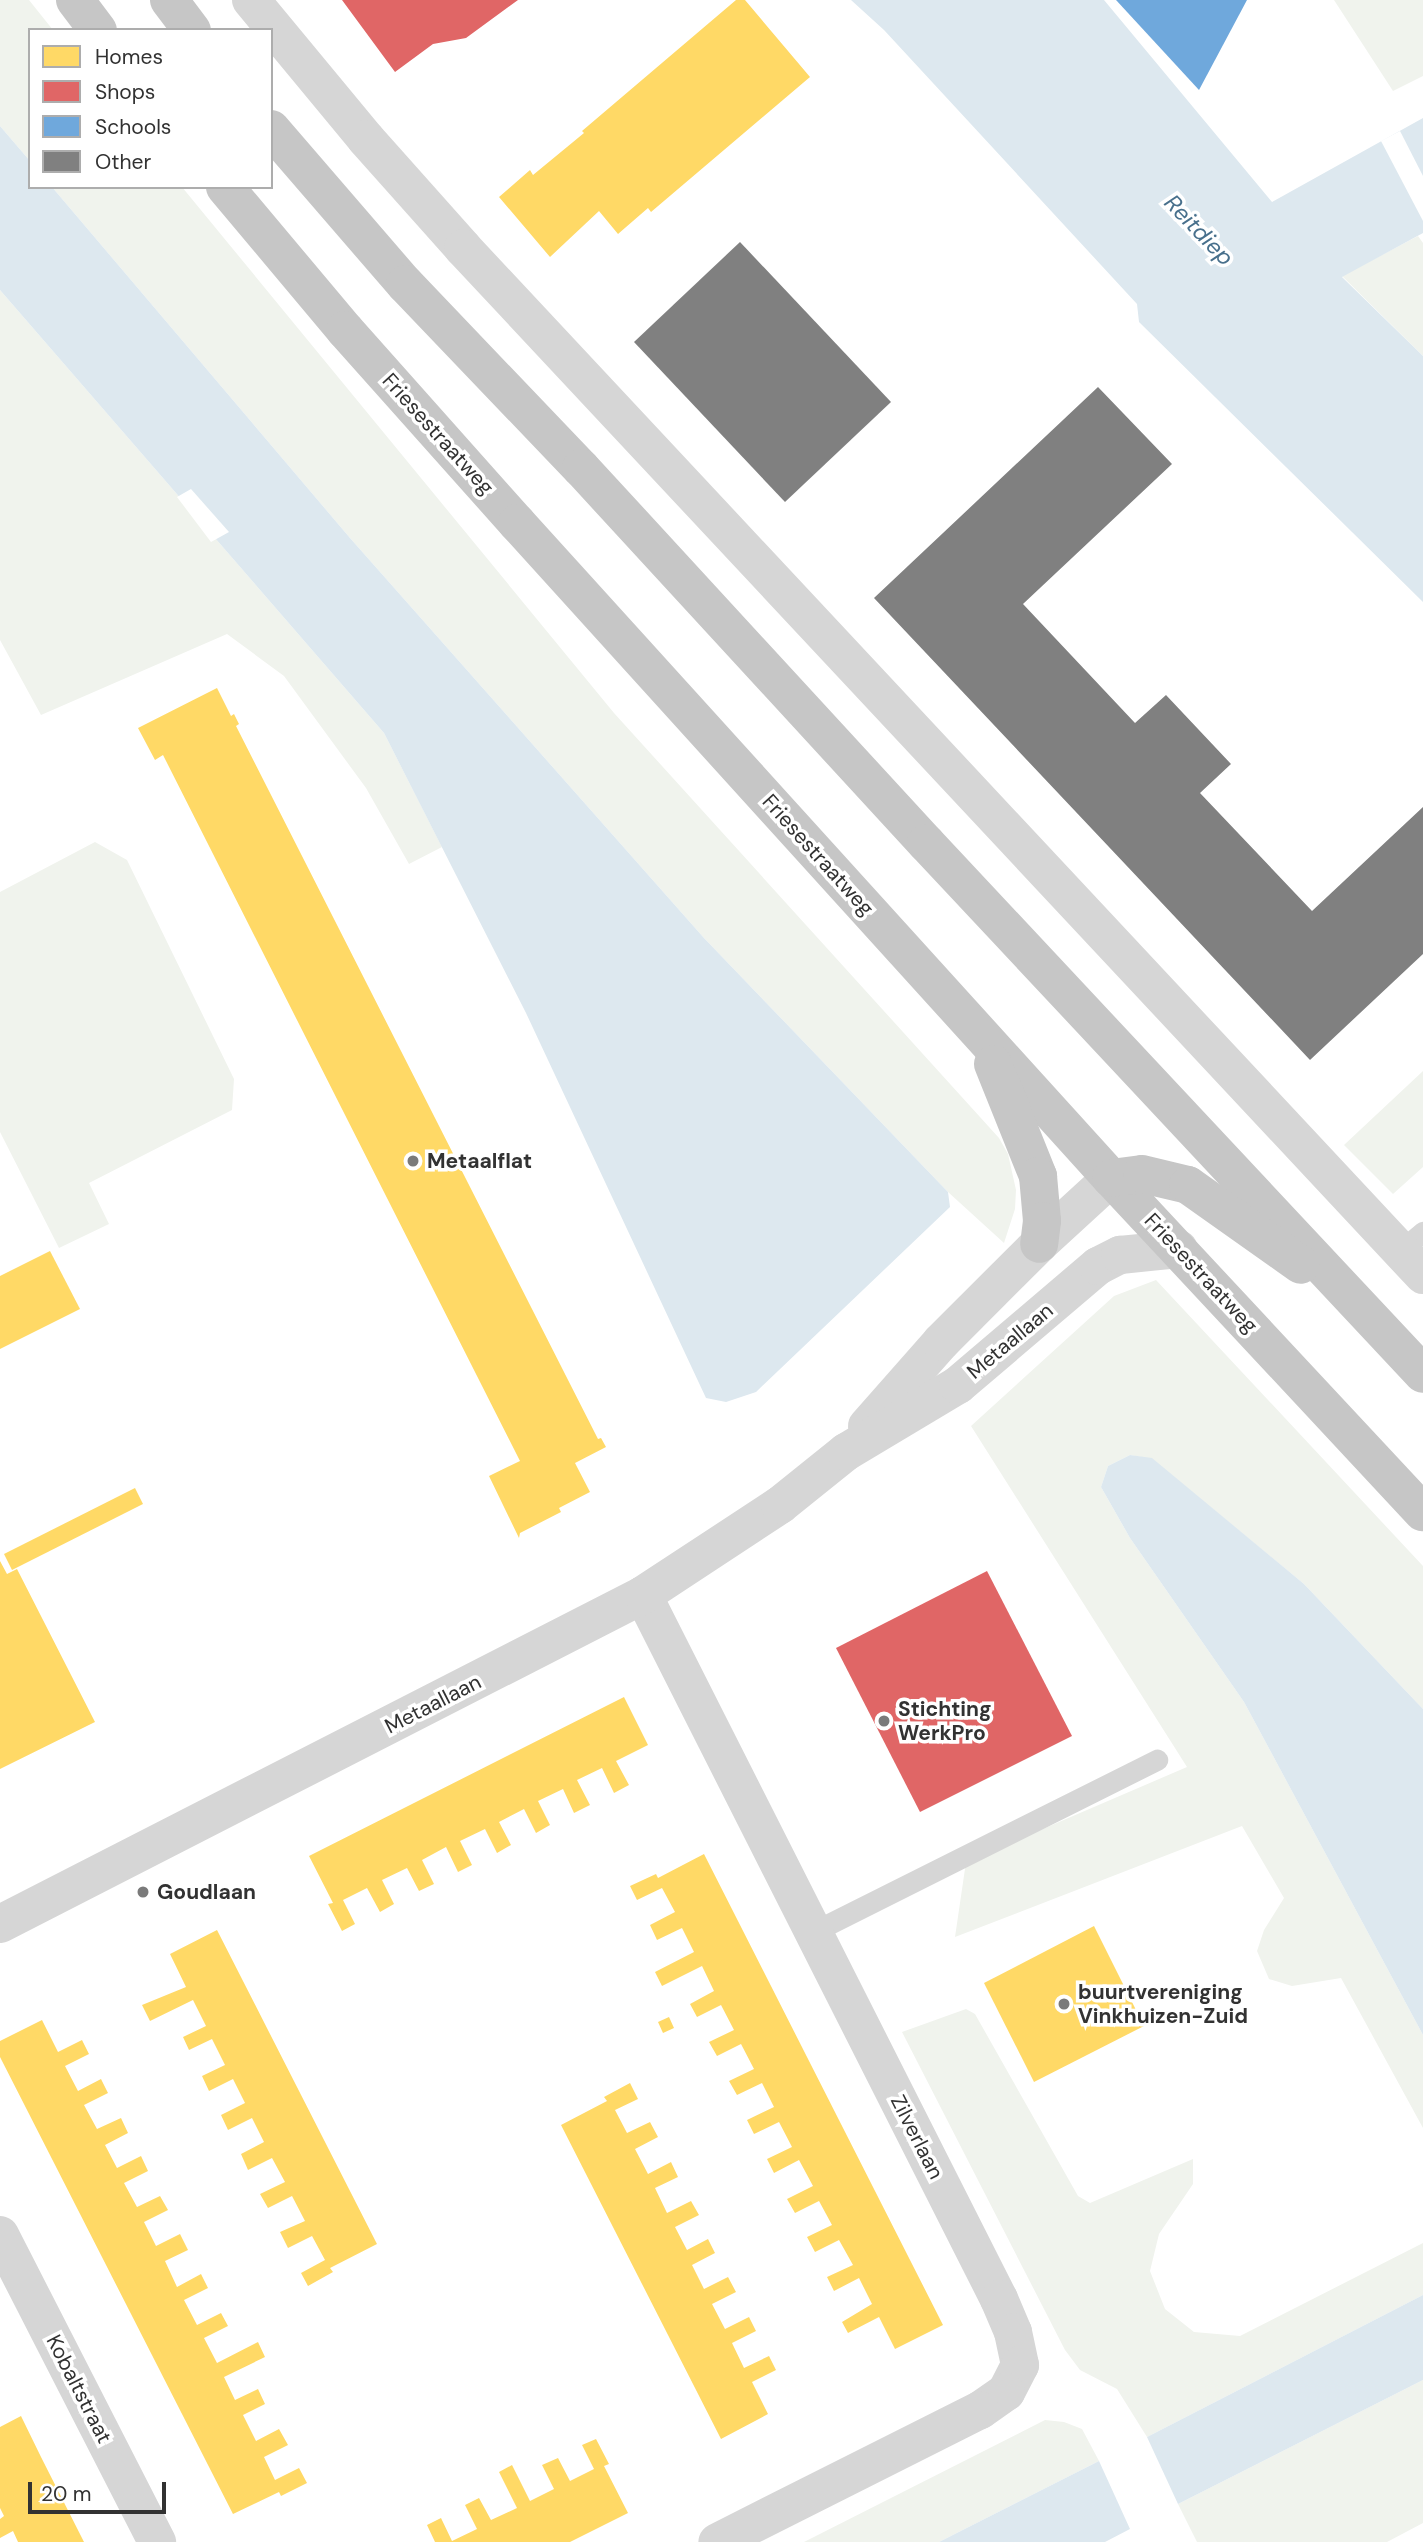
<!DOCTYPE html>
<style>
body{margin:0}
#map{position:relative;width:1423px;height:2542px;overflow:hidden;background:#fff;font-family:"DM Sans",sans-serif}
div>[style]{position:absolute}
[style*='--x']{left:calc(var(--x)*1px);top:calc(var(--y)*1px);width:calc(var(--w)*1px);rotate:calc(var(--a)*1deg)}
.green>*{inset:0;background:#f0f3ed}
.water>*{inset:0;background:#dde8ef}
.pier>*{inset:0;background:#fff}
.homes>*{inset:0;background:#ffd966}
.shops>*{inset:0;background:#e06666}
.schools>*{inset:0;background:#6fa8dc}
.building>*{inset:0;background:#808080}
.service>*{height:21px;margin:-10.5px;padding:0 10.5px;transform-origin:10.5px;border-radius:10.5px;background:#d6d6d6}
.minor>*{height:38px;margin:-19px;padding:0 19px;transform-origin:19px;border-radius:19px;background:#d6d6d6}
.tertiary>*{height:38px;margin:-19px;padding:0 19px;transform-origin:19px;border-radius:19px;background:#d6d6d6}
.trunk>*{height:38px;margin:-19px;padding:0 19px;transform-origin:19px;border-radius:19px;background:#c6c6c6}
.dots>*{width:19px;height:19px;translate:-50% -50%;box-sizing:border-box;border:4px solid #fff;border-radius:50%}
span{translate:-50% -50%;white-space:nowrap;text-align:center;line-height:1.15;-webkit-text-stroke:7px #fff;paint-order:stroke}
.street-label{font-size:21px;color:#323232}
.poi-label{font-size:21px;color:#323232;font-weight:700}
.left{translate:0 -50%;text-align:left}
.water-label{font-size:23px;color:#48708c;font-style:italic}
.legend{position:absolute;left:28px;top:28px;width:245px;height:161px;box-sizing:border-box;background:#fff;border:2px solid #adadad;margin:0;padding:9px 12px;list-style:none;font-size:21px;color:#323232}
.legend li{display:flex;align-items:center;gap:14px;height:35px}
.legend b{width:35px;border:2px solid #adadad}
.scale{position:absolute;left:28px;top:2482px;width:138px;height:32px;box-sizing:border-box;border:4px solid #323232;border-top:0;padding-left:9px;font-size:21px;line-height:24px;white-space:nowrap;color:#323232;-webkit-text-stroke:5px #fff;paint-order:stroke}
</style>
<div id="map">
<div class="green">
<div style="clip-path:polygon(0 0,29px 0,53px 30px,30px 30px,30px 161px,0 126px)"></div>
<div style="clip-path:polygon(1334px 0,1423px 0,1423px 76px,1393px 91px)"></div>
<div style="clip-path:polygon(52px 187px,182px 187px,614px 713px,999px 1138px,1008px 1154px,1016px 1190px,1015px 1209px,1004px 1243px,948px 1192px,704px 938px,350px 538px)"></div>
<div style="clip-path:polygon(1418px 236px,1423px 243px,1423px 356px,1342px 276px)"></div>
<div style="clip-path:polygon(0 290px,384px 733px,442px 847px,409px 864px,366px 788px,284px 676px,227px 634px,41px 715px,0 640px)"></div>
<div style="clip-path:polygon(95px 842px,127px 860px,234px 1079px,232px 1110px,89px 1183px,109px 1224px,59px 1248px,0 1132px,0 892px)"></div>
<div style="clip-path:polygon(1423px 1071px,1423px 1167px,1393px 1194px,1344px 1145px)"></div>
<div style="clip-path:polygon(1156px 1280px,1423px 1566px,1423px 1709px,1304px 1584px,1152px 1459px,1130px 1455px,1108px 1466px,1101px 1487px,1130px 1538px,1244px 1702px,1423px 2035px,1423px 2128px,1341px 1978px,1292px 1986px,1269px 1979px,1257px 1951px,1264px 1930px,1284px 1898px,1242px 1826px,955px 1937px,966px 1862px,1187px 1767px,971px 1426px,1114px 1296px)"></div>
<div style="clip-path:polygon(966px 2009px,975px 2014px,1078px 2196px,1090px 2203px,1193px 2159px,1193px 2184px,1159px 2234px,1150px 2271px,1165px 2309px,1194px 2332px,1240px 2336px,1423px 2243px,1423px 2295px,1147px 2437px,1117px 2389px,1080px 2370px,1065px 2350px,902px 2032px)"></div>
<div style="clip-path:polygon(1423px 2380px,1423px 2523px,1387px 2542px,1197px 2542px,1178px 2504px)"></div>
<div style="clip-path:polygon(1045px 2420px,1064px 2422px,1082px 2429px,1099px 2461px,939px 2542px,804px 2542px)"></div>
</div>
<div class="water">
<div style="clip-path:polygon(851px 0,1104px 0,1272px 202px,1423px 118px,1423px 233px,1342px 277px,1423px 356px,1423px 602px,1139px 322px,1137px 304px,884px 30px)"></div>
<div style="clip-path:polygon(0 126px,30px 161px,30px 187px,52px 187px,350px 538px,704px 938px,948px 1192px,950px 1207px,756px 1392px,726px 1402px,706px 1398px,526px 1013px,384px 733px,0 290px)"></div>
<div style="clip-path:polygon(1130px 1455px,1152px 1458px,1304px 1584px,1423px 1709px,1423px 2035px,1244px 1702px,1130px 1538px,1101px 1487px,1108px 1466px)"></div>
<div style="clip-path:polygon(1423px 2295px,1423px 2380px,1178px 2504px,1147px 2437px)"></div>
<div style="clip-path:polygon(1099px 2461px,1130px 2529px,1105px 2542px,939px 2542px)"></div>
</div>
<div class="pier">
<div style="clip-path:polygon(1400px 131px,1423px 176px,1423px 221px,1381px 141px)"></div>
<div style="clip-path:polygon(191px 489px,229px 532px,211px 542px,177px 497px)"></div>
</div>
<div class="homes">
<div style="clip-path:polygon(736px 0,745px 0,810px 77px,651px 212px,648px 208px,618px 234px,599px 211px,550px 257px,499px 197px,530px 170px,533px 175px,584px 133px,582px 131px)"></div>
<div style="clip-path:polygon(217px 688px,231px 716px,234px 714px,239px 724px,236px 726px,598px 1439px,601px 1438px,606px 1447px,575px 1463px,590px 1492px,559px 1508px,561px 1512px,520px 1533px,519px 1538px,489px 1476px,520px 1461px,163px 755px,155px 760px,138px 728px)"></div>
<div style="clip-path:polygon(50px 1251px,80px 1309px,0 1349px,0 1276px)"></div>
<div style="clip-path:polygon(135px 1488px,143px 1504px,12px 1570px,4px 1554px)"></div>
<div style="clip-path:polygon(0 1561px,7px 1574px,17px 1569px,95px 1722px,0 1769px)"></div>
<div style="clip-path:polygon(624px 1697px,648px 1745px,616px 1761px,629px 1785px,614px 1793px,602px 1768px,577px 1780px,590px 1805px,574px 1813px,563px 1789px,538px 1801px,550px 1825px,536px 1833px,524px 1809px,499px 1822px,511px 1845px,497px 1853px,485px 1829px,460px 1841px,472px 1865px,458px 1872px,446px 1847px,422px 1860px,434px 1884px,419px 1891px,407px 1868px,382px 1880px,394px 1904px,380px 1912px,367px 1888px,343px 1900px,355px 1924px,342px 1931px,328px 1904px,333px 1903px,309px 1856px)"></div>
<div style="clip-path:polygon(704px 1854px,943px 2325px,895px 2349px,879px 2317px,848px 2333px,842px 2322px,872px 2304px,859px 2278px,834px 2291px,827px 2277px,853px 2265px,839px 2240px,815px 2252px,807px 2237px,832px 2225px,819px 2201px,795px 2213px,787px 2199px,813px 2186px,799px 2160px,774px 2173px,767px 2159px,792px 2147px,779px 2122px,754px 2134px,747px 2120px,774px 2107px,762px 2083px,737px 2095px,729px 2081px,754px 2069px,741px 2044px,717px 2056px,709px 2042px,734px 2030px,721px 2005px,697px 2017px,690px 2004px,714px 1991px,702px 1966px,662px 1986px,655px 1972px,694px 1952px,682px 1928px,657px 1940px,650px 1925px,675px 1912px,662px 1888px,637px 1900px,630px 1886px,656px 1874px,658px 1878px)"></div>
<div style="clip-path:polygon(1094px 1926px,1144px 2026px,1034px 2082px,984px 1983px)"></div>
<div style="clip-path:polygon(217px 1930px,377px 2244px,330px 2268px,333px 2272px,308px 2286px,301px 2273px,325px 2260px,312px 2236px,288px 2248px,280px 2232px,305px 2221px,292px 2196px,268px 2208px,260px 2194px,285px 2182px,272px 2158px,248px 2170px,241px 2154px,264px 2142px,252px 2118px,228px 2130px,221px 2115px,245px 2103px,233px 2079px,209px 2091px,202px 2076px,225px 2065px,212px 2039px,189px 2050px,183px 2037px,206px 2026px,193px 2000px,150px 2021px,142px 2005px,186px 1987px,170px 1954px)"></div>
<div style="clip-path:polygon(669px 2017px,674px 2028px,663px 2033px,658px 2022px)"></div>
<div style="clip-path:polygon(42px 2020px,58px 2052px,82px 2040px,89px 2054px,65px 2066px,78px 2091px,101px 2079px,108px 2093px,84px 2105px,97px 2129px,121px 2118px,128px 2133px,105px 2145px,117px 2168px,141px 2156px,148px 2171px,124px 2183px,137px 2207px,160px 2196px,168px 2210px,144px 2222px,156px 2246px,180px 2234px,188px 2250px,165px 2261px,177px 2287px,201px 2274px,208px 2288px,184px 2300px,197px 2325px,221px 2313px,228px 2326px,204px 2338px,217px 2363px,258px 2342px,265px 2357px,224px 2377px,235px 2400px,258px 2389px,265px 2404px,243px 2415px,256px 2441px,279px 2429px,288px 2445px,264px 2457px,275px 2480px,299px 2468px,307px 2483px,281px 2496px,279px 2492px,233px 2514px,0 2057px,0 2041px)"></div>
<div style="clip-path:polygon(630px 2083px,638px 2099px,615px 2110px,627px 2133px,650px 2122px,658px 2137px,635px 2149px,648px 2174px,671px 2162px,678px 2177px,655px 2188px,667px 2213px,691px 2201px,699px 2215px,675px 2227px,687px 2250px,708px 2239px,715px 2253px,692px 2265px,704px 2289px,728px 2277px,736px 2292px,712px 2304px,725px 2329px,749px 2317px,756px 2331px,732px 2343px,744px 2368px,769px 2356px,776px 2370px,752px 2382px,768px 2414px,721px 2439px,561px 2125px,607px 2101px,604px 2097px)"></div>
<div style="clip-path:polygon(21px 2416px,41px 2457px,84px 2542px,18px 2542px,13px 2531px,0 2538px,0 2519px,4px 2516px,0 2508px,0 2427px)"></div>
<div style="clip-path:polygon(596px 2439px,609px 2464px,604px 2466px,628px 2513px,570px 2542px,435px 2542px,427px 2525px,441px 2518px,452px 2541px,477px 2529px,465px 2505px,479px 2498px,491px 2520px,517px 2508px,499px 2472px,512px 2465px,530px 2501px,554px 2489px,542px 2465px,558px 2458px,570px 2481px,594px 2469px,582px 2445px)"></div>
</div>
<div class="shops">
<div style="clip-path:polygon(342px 0,518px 0,466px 38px,433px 44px,395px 72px)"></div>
<div style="clip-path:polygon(987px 1571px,1072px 1736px,920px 1812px,836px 1648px)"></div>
</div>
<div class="schools">
<div style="clip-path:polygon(1116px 0,1247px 0,1199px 90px)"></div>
</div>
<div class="building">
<div style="clip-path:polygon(740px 242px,891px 402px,785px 502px,634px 342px)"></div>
<div style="clip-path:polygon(1098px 387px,1172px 464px,1023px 604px,1135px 723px,1166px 695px,1231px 764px,1200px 793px,1312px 911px,1423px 807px,1423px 954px,1310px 1060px,874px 598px)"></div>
</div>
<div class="service">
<div style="--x:1400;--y:1251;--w:30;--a:-40"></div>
<div style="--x:813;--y:1932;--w:385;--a:-26.6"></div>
</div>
<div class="minor">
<div style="--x:251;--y:0;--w:180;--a:50.4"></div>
<div style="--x:366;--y:139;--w:146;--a:48.3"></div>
<div style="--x:463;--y:248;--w:1406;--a:46.93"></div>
<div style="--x:643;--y:1595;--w:789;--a:63.18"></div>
<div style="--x:999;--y:2299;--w:36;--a:67"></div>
<div style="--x:1013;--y:2332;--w:34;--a:78"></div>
<div style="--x:1020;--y:2365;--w:30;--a:117"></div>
<div style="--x:1006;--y:2392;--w:32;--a:145"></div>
<div style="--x:980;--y:2410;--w:294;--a:153.3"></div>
<div style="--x:0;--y:2235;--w:345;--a:62.9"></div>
</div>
<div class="tertiary">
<div style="--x:867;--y:1426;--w:112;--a:-48.6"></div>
<div style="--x:941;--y:1342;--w:139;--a:-45"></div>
<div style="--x:1039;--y:1244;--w:98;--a:-42.5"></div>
<div style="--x:0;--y:1924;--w:722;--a:-27.1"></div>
<div style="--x:643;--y:1595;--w:164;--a:-33.3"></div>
<div style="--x:780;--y:1505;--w:85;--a:-38.8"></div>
<div style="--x:846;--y:1452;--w:131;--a:-30.9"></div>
<div style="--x:958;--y:1385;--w:184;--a:-40.4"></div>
<div style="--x:1098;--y:1266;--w:25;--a:-27"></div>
<div style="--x:1120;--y:1255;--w:59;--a:-5.8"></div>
</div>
<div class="trunk">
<div style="--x:75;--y:0;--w:38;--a:53"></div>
<div style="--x:169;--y:0;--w:38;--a:53"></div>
<div style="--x:271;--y:129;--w:205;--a:49.2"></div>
<div style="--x:405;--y:284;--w:255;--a:46.3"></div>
<div style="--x:581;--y:468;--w:510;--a:47.39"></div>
<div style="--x:926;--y:843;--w:727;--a:46.89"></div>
<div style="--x:225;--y:187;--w:187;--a:50"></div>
<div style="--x:345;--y:330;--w:259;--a:48.3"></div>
<div style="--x:517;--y:523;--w:884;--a:47.8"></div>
<div style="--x:1111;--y:1178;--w:457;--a:47"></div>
<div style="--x:993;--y:1064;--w:121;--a:68.1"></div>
<div style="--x:1038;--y:1176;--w:45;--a:84.9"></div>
<div style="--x:1042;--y:1221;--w:23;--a:97"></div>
<div style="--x:1111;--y:1178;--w:31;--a:-7"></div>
<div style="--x:1142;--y:1174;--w:47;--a:13.4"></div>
<div style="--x:1188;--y:1185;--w:138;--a:35.3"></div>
</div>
<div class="dots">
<div style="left:413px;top:1161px;background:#7a7a7a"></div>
<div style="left:884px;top:1721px;background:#7a7a7a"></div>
<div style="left:143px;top:1892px;background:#7a7a7a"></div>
<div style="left:1064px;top:2004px;background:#7a7a7a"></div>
</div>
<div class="street-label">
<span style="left:438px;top:434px;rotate:48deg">Friesestraatweg</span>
<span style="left:818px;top:855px;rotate:48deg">Friesestraatweg</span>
<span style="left:1201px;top:1273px;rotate:47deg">Friesestraatweg</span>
<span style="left:1010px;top:1341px;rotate:-40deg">Metaallaan</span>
<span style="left:433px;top:1704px;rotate:-27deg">Metaallaan</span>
<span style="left:917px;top:2137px;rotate:63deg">Zilverlaan</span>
<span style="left:79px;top:2389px;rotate:63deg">Kobaltstraat</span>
</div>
<div class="poi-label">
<span class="left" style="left:427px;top:1161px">Metaalflat</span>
<span class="left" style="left:898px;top:1721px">Stichting<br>WerkPro</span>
<span class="left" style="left:157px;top:1892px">Goudlaan</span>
<span class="left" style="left:1078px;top:2004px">buurtvereniging<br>Vinkhuizen-Zuid</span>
</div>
<div class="water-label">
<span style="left:1199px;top:230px;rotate:46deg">Reitdiep</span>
</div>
<ul class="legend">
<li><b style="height:19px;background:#ffd966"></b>Homes</li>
<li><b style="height:19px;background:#e06666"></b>Shops</li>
<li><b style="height:19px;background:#6fa8dc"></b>Schools</li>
<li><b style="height:19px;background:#808080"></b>Other</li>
</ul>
<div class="scale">20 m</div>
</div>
